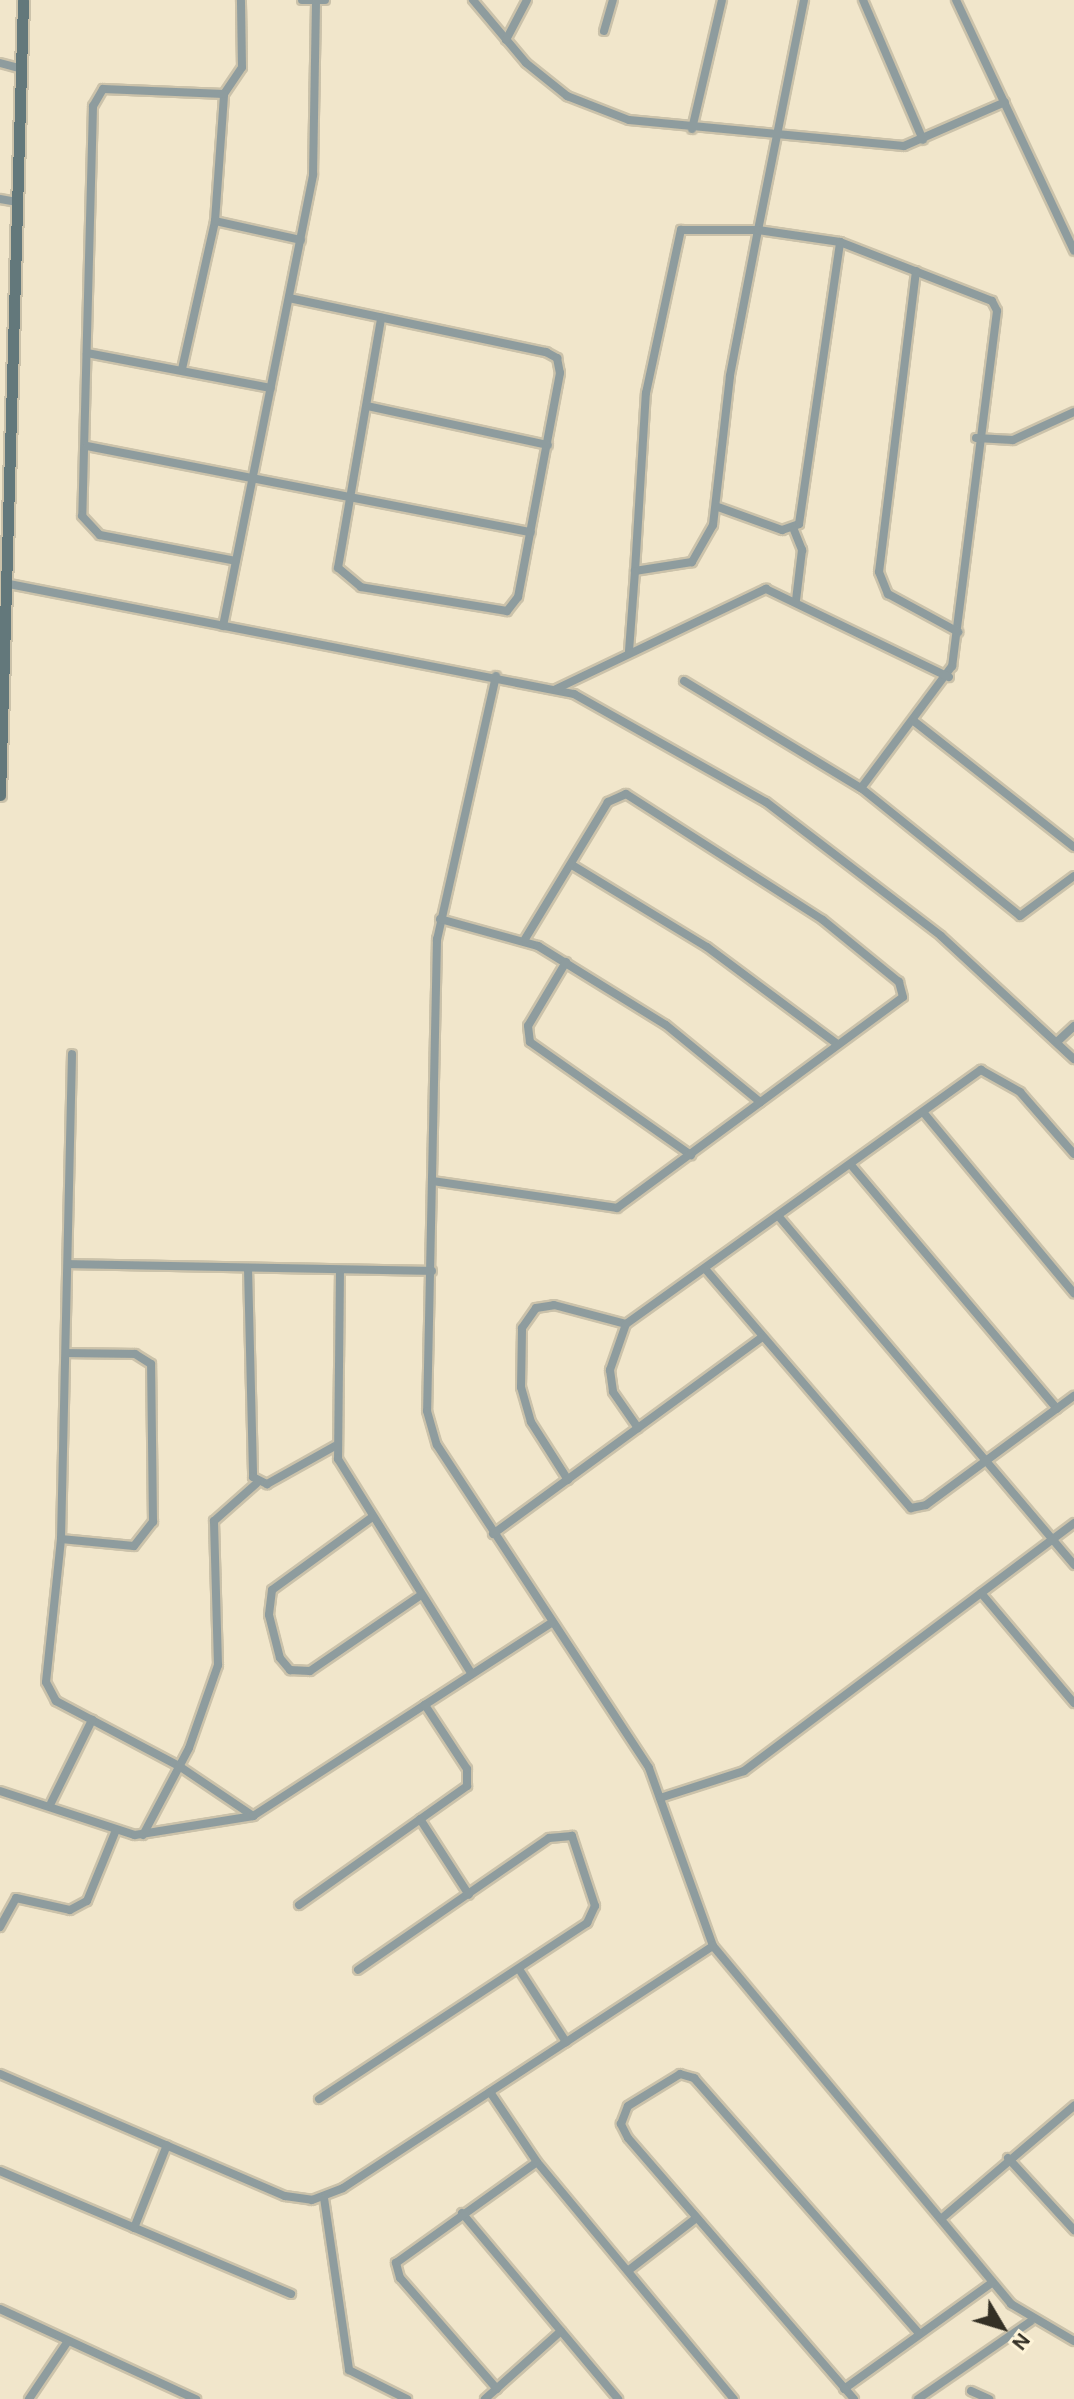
<!DOCTYPE html>
<style>
body{margin:0}
#map{position:relative;width:1074px;height:2399px;overflow:hidden;background:#f1e6cb;font-family:Karla,sans-serif}
div>[style]{position:absolute}
[style*='--x']{left:calc(var(--x)*1px);top:calc(var(--y)*1px);width:calc(var(--w)*1px);rotate:calc(var(--a)*1deg)}
.roads{filter:drop-shadow(2px 0 #cbc2aa) drop-shadow(-2px 0 #cbc2aa) drop-shadow(0 2px #cbc2aa) drop-shadow(0 -2px #cbc2aa)}
.street>*{height:8px;margin:-4px;padding:0 4px;transform-origin:4px;border-radius:4px;background:#8e9c9e}
.secondary>*{height:11px;margin:-5.5px;padding:0 5.5px;transform-origin:5.5px;border-radius:5.5px;background:#63787b}
span{translate:-50% -50%;white-space:nowrap;text-align:center;line-height:1.15;-webkit-text-stroke:7px #fef4d8;paint-order:stroke}
.north{position:absolute;left:962px;top:2287px;width:80px;height:80px;-webkit-text-stroke:6px #fef4d8;paint-order:stroke;rotate:128deg;font-size:22px;font-weight:700;line-height:32px;text-align:center;color:#343025}
.north::after{content:'';display:block;margin:auto;width:28px;height:36px;background:#343025;clip-path:polygon(50% 0,100% 100%,50% 72%,0 100%)}
</style>
<div id="map">
<div class="roads">
<div class="street">
<div style="--x:302;--y:0;--w:23;--a:0"></div>
<div style="--x:473;--y:0;--w:82;--a:49.9"></div>
<div style="--x:526;--y:63;--w:53;--a:38.8"></div>
<div style="--x:567;--y:96;--w:66;--a:21.2"></div>
<div style="--x:629;--y:120;--w:276;--a:5.4"></div>
<div style="--x:904;--y:146;--w:110;--a:-23.5"></div>
<div style="--x:804;--y:0;--w:235;--a:101.3"></div>
<div style="--x:758;--y:230;--w:149;--a:100.9"></div>
<div style="--x:730;--y:376;--w:150;--a:96.5"></div>
<div style="--x:713;--y:525;--w:43;--a:119.6"></div>
<div style="--x:692;--y:562;--w:58;--a:171"></div>
<div style="--x:635;--y:571;--w:178;--a:-86.5"></div>
<div style="--x:646;--y:393;--w:167;--a:-77.9"></div>
<div style="--x:681;--y:230;--w:77;--a:0"></div>
<div style="--x:758;--y:230;--w:83;--a:8.3"></div>
<div style="--x:840;--y:242;--w:163;--a:21.2"></div>
<div style="--x:992;--y:301;--w:11;--a:63"></div>
<div style="--x:997;--y:311;--w:358;--a:97.2"></div>
<div style="--x:952;--y:666;--w:152;--a:126.7"></div>
<div style="--x:863;--y:0;--w:152;--a:66.8"></div>
<div style="--x:956;--y:0;--w:277;--a:64.8"></div>
<div style="--x:604;--y:31;--w:32;--a:-74"></div>
<div style="--x:506;--y:40;--w:45;--a:-62.3"></div>
<div style="--x:0;--y:63;--w:20;--a:15"></div>
<div style="--x:224;--y:94;--w:32;--a:-56"></div>
<div style="--x:242;--y:67;--w:67;--a:-90.9"></div>
<div style="--x:692;--y:129;--w:132;--a:-76.9"></div>
<div style="--x:0;--y:199;--w:17;--a:10"></div>
<div style="--x:215;--y:221;--w:88;--a:12.5"></div>
<div style="--x:916;--y:271;--w:303;--a:97"></div>
<div style="--x:879;--y:572;--w:24;--a:68"></div>
<div style="--x:888;--y:594;--w:80;--a:28.5"></div>
<div style="--x:289;--y:298;--w:263;--a:11.9"></div>
<div style="--x:546;--y:352;--w:13;--a:29"></div>
<div style="--x:557;--y:358;--w:15;--a:79"></div>
<div style="--x:560;--y:373;--w:228;--a:100.6"></div>
<div style="--x:518;--y:597;--w:18;--a:128"></div>
<div style="--x:507;--y:611;--w:148;--a:-170.7"></div>
<div style="--x:361;--y:587;--w:30;--a:-140"></div>
<div style="--x:338;--y:568;--w:254;--a:-80.2"></div>
<div style="--x:87;--y:353;--w:187;--a:10.8"></div>
<div style="--x:182;--y:369;--w:152;--a:-77.4"></div>
<div style="--x:215;--y:221;--w:127;--a:-85.9"></div>
<div style="--x:224;--y:94;--w:121;--a:-177.6"></div>
<div style="--x:103;--y:89;--w:20;--a:120"></div>
<div style="--x:93;--y:106;--w:410;--a:91.5"></div>
<div style="--x:82;--y:516;--w:26;--a:47"></div>
<div style="--x:100;--y:535;--w:138;--a:10.8"></div>
<div style="--x:367;--y:406;--w:185;--a:12.2"></div>
<div style="--x:976;--y:438;--w:37;--a:3"></div>
<div style="--x:1013;--y:440;--w:67;--a:-24.7"></div>
<div style="--x:87;--y:446;--w:452;--a:11"></div>
<div style="--x:718;--y:507;--w:68;--a:19.8"></div>
<div style="--x:782;--y:530;--w:18;--a:-19"></div>
<div style="--x:799;--y:524;--w:285;--a:-81.7"></div>
<div style="--x:794;--y:530;--w:22;--a:68"></div>
<div style="--x:802;--y:550;--w:50;--a:96.8"></div>
<div style="--x:9;--y:584;--w:576;--a:11.02"></div>
<div style="--x:574;--y:694;--w:220;--a:29.4"></div>
<div style="--x:766;--y:802;--w:220;--a:37.4"></div>
<div style="--x:941;--y:936;--w:181;--a:42.8"></div>
<div style="--x:223;--y:626;--w:460;--a:-78.7"></div>
<div style="--x:313;--y:175;--w:174;--a:-89"></div>
<div style="--x:629;--y:651;--w:80;--a:-85.7"></div>
<div style="--x:496;--y:676;--w:270;--a:102.6"></div>
<div style="--x:437;--y:939;--w:472;--a:91.2"></div>
<div style="--x:427;--y:1411;--w:35;--a:74"></div>
<div style="--x:437;--y:1445;--w:386;--a:56.7"></div>
<div style="--x:649;--y:1768;--w:189;--a:70.2"></div>
<div style="--x:713;--y:1946;--w:466;--a:50.2"></div>
<div style="--x:1011;--y:2304;--w:73;--a:30.4"></div>
<div style="--x:684;--y:681;--w:207;--a:31.2"></div>
<div style="--x:861;--y:788;--w:204;--a:38.8"></div>
<div style="--x:1020;--y:916;--w:67;--a:-36.5"></div>
<div style="--x:556;--y:689;--w:233;--a:-25.5"></div>
<div style="--x:766;--y:589;--w:203;--a:25.7"></div>
<div style="--x:915;--y:722;--w:202;--a:38.2"></div>
<div style="--x:572;--y:865;--w:158;--a:31.3"></div>
<div style="--x:707;--y:947;--w:162;--a:36.7"></div>
<div style="--x:440;--y:919;--w:102;--a:15.4"></div>
<div style="--x:538;--y:946;--w:150;--a:31.7"></div>
<div style="--x:666;--y:1025;--w:122;--a:39.3"></div>
<div style="--x:566;--y:962;--w:74;--a:120.7"></div>
<div style="--x:528;--y:1026;--w:16;--a:83"></div>
<div style="--x:530;--y:1042;--w:197;--a:35.1"></div>
<div style="--x:1058;--y:1041;--w:22;--a:-43"></div>
<div style="--x:923;--y:1112;--w:236;--a:50.2"></div>
<div style="--x:851;--y:1165;--w:319;--a:49.8"></div>
<div style="--x:433;--y:1181;--w:186;--a:8.3"></div>
<div style="--x:617;--y:1208;--w:355;--a:-36.4"></div>
<div style="--x:903;--y:997;--w:16;--a:-105"></div>
<div style="--x:899;--y:982;--w:98;--a:-140.8"></div>
<div style="--x:823;--y:920;--w:234;--a:-147.4"></div>
<div style="--x:626;--y:794;--w:20;--a:156"></div>
<div style="--x:608;--y:802;--w:160;--a:121.2"></div>
<div style="--x:780;--y:1218;--w:455;--a:49.7"></div>
<div style="--x:68;--y:1264;--w:364;--a:1.1"></div>
<div style="--x:248;--y:1268;--w:209;--a:88.6"></div>
<div style="--x:253;--y:1477;--w:16;--a:27"></div>
<div style="--x:267;--y:1484;--w:78;--a:-29.2"></div>
<div style="--x:340;--y:1271;--w:188;--a:90.6"></div>
<div style="--x:338;--y:1459;--w:253;--a:58.1"></div>
<div style="--x:707;--y:1271;--w:313;--a:49.3"></div>
<div style="--x:911;--y:1508;--w:15;--a:-11"></div>
<div style="--x:926;--y:1505;--w:184;--a:-36.4"></div>
<div style="--x:626;--y:1324;--w:49;--a:109.2"></div>
<div style="--x:610;--y:1370;--w:22;--a:82"></div>
<div style="--x:613;--y:1392;--w:44;--a:55.2"></div>
<div style="--x:568;--y:1480;--w:69;--a:-122.5"></div>
<div style="--x:531;--y:1422;--w:36;--a:-106"></div>
<div style="--x:521;--y:1387;--w:59;--a:-89"></div>
<div style="--x:522;--y:1328;--w:24;--a:-55"></div>
<div style="--x:536;--y:1308;--w:18;--a:-9"></div>
<div style="--x:554;--y:1305;--w:74;--a:14.8"></div>
<div style="--x:626;--y:1324;--w:437;--a:-35.6"></div>
<div style="--x:981;--y:1070;--w:45;--a:29.4"></div>
<div style="--x:1020;--y:1092;--w:82;--a:48.9"></div>
<div style="--x:371;--y:1518;--w:122;--a:144"></div>
<div style="--x:272;--y:1590;--w:25;--a:97"></div>
<div style="--x:269;--y:1615;--w:44;--a:75.7"></div>
<div style="--x:280;--y:1658;--w:16;--a:50"></div>
<div style="--x:290;--y:1670;--w:20;--a:3"></div>
<div style="--x:310;--y:1671;--w:135;--a:-34.4"></div>
<div style="--x:493;--y:1534;--w:332;--a:-36.2"></div>
<div style="--x:61;--y:1539;--w:73;--a:5.5"></div>
<div style="--x:134;--y:1546;--w:31;--a:-52"></div>
<div style="--x:153;--y:1522;--w:158;--a:-90.7"></div>
<div style="--x:151;--y:1364;--w:19;--a:-148"></div>
<div style="--x:135;--y:1354;--w:69;--a:-179.2"></div>
<div style="--x:981;--y:1593;--w:144;--a:49.8"></div>
<div style="--x:92;--y:1720;--w:98;--a:27.9"></div>
<div style="--x:179;--y:1766;--w:89;--a:34"></div>
<div style="--x:0;--y:1791;--w:142;--a:18.1"></div>
<div style="--x:135;--y:1835;--w:120;--a:-9.1"></div>
<div style="--x:253;--y:1816;--w:355;--a:-32.9"></div>
<div style="--x:660;--y:1798;--w:88;--a:-17.8"></div>
<div style="--x:744;--y:1771;--w:413;--a:-36.9"></div>
<div style="--x:51;--y:1803;--w:93;--a:-63.7"></div>
<div style="--x:92;--y:1720;--w:41;--a:-152.2"></div>
<div style="--x:56;--y:1701;--w:21;--a:-118"></div>
<div style="--x:46;--y:1682;--w:144;--a:-84"></div>
<div style="--x:61;--y:1539;--w:485;--a:-88.7"></div>
<div style="--x:420;--y:1819;--w:90;--a:57.2"></div>
<div style="--x:143;--y:1835;--w:98;--a:-62.1"></div>
<div style="--x:189;--y:1748;--w:88;--a:-70.7"></div>
<div style="--x:218;--y:1665;--w:144;--a:-91.6"></div>
<div style="--x:214;--y:1521;--w:57;--a:-41.5"></div>
<div style="--x:299;--y:1905;--w:206;--a:-35.3"></div>
<div style="--x:467;--y:1786;--w:17;--a:-90"></div>
<div style="--x:467;--y:1769;--w:77;--a:-123.3"></div>
<div style="--x:0;--y:1927;--w:33;--a:-61"></div>
<div style="--x:16;--y:1898;--w:55;--a:12.5"></div>
<div style="--x:70;--y:1910;--w:19;--a:-28"></div>
<div style="--x:87;--y:1901;--w:77;--a:-67.8"></div>
<div style="--x:519;--y:1969;--w:87;--a:57.2"></div>
<div style="--x:0;--y:2074;--w:310;--a:23.2"></div>
<div style="--x:285;--y:2196;--w:27;--a:8"></div>
<div style="--x:312;--y:2200;--w:33;--a:-21"></div>
<div style="--x:343;--y:2188;--w:442;--a:-33.2"></div>
<div style="--x:490;--y:2092;--w:84;--a:56.1"></div>
<div style="--x:537;--y:2162;--w:308;--a:50.3"></div>
<div style="--x:319;--y:2099;--w:321;--a:-33.3"></div>
<div style="--x:587;--y:1923;--w:19;--a:-65"></div>
<div style="--x:595;--y:1906;--w:74;--a:-108.2"></div>
<div style="--x:572;--y:1836;--w:23;--a:175"></div>
<div style="--x:549;--y:1838;--w:232;--a:145.4"></div>
<div style="--x:1008;--y:2158;--w:98;--a:47.5"></div>
<div style="--x:0;--y:2171;--w:316;--a:22.9"></div>
<div style="--x:324;--y:2198;--w:174;--a:81.7"></div>
<div style="--x:349;--y:2370;--w:65;--a:26.6"></div>
<div style="--x:462;--y:2213;--w:243;--a:50"></div>
<div style="--x:941;--y:2219;--w:175;--a:-40.4"></div>
<div style="--x:134;--y:2228;--w:89;--a:-68.3"></div>
<div style="--x:629;--y:2270;--w:83;--a:-37.7"></div>
<div style="--x:0;--y:2309;--w:216;--a:24.7"></div>
<div style="--x:497;--y:2389;--w:147;--a:-131.1"></div>
<div style="--x:400;--y:2278;--w:16;--a:-105"></div>
<div style="--x:396;--y:2263;--w:173;--a:-35.6"></div>
<div style="--x:844;--y:2389;--w:183;--a:-35.7"></div>
<div style="--x:971;--y:2391;--w:20;--a:24"></div>
<div style="--x:29;--y:2399;--w:70;--a:-56.1"></div>
<div style="--x:485;--y:2399;--w:102;--a:-41.8"></div>
<div style="--x:854;--y:2399;--w:345;--a:-130.9"></div>
<div style="--x:628;--y:2138;--w:16;--a:-117"></div>
<div style="--x:621;--y:2124;--w:19;--a:-69"></div>
<div style="--x:628;--y:2106;--w:61;--a:-31.6"></div>
<div style="--x:680;--y:2074;--w:15;--a:16"></div>
<div style="--x:694;--y:2078;--w:340;--a:48.6"></div>
<div style="--x:918;--y:2399;--w:137;--a:-34.6"></div>
</div>
<div class="secondary">
<div style="--x:0;--y:795;--w:795;--a:-88.34"></div>
</div>
</div>
<div class="north">N</div>
</div>
